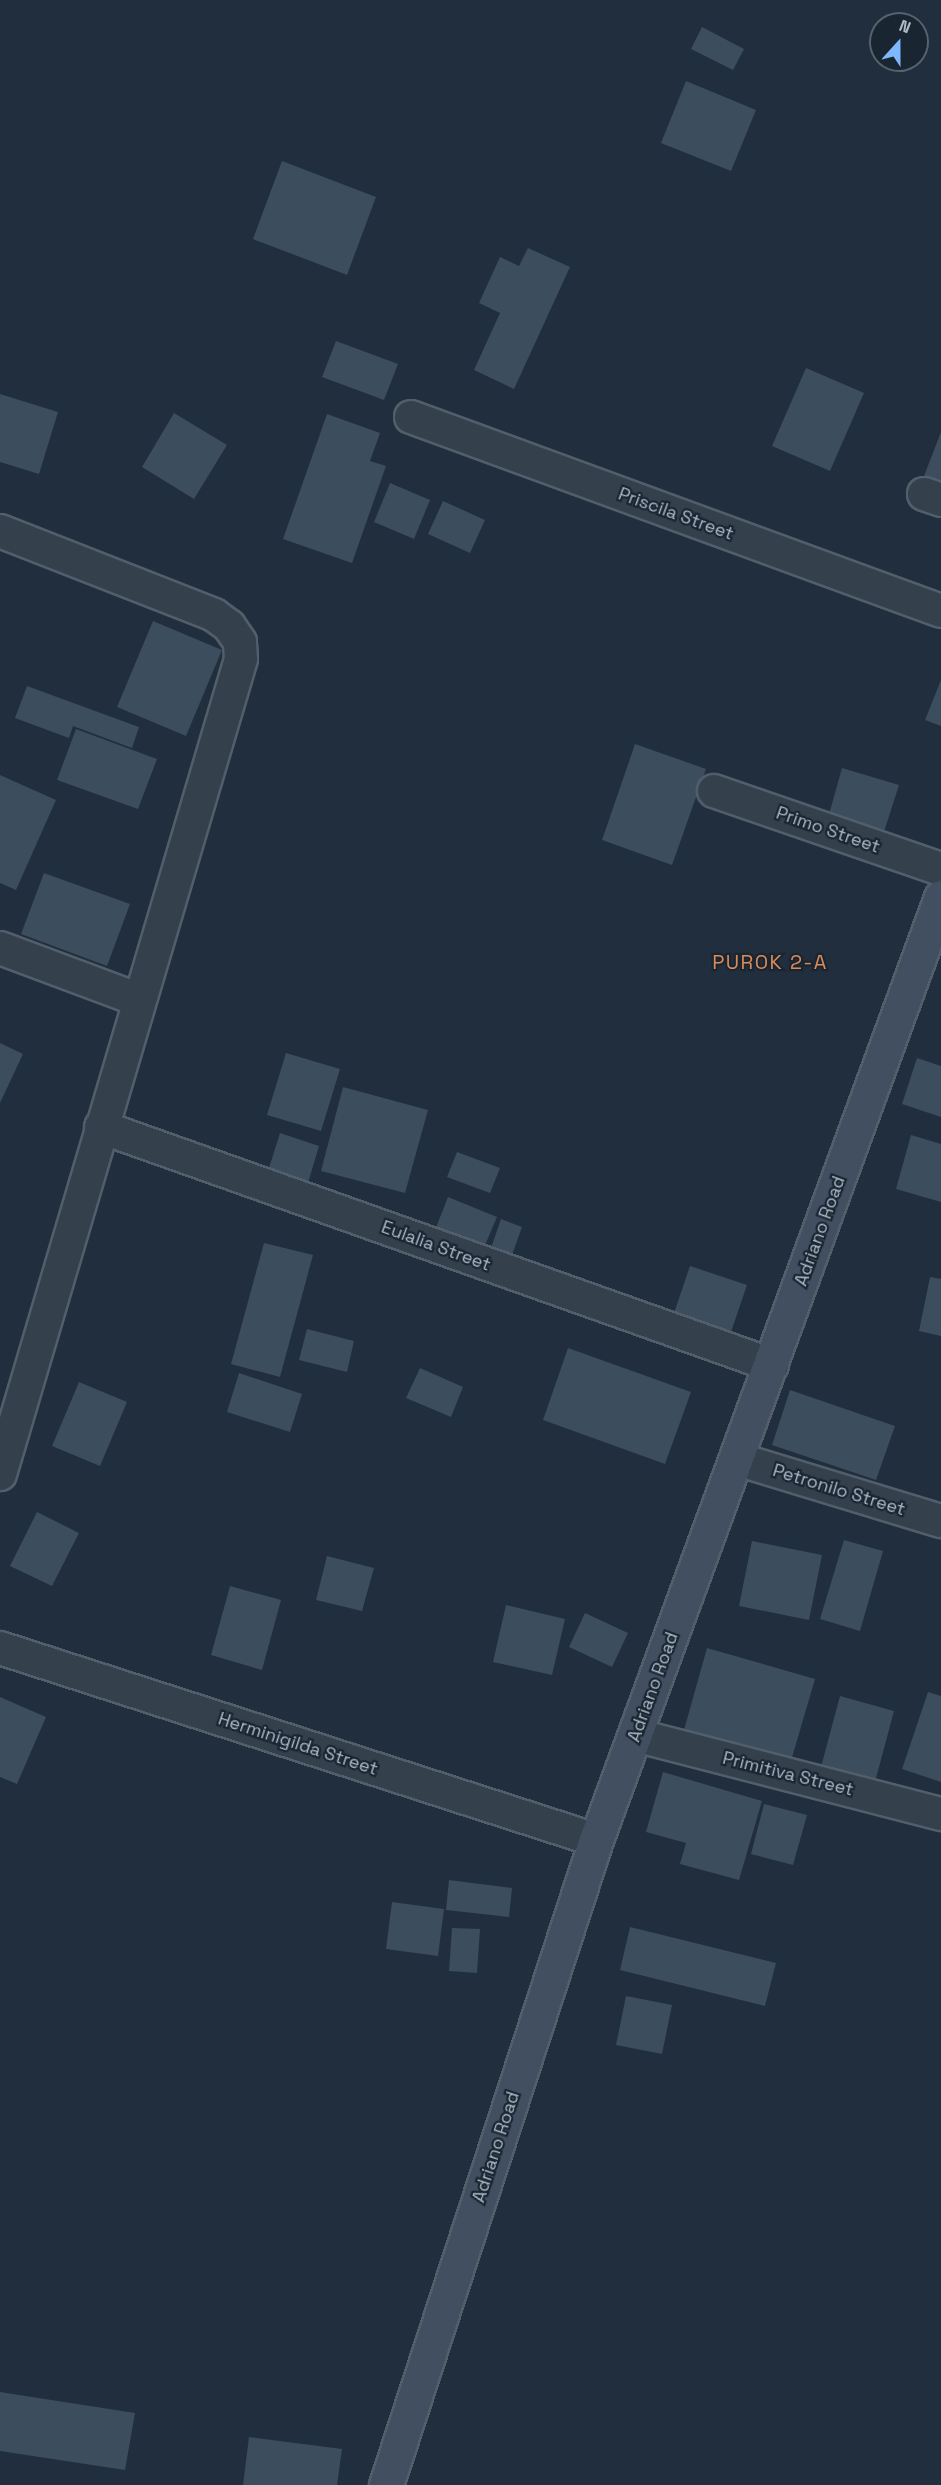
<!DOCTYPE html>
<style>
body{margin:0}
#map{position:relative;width:941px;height:2485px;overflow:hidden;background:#212e3d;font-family:"Space Grotesk",sans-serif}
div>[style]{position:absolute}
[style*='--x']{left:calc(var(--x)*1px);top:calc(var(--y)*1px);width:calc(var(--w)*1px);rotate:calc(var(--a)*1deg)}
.building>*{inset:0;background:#3c4d5d}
.roads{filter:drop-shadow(2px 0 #535e6b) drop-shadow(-2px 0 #535e6b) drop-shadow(0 2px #535e6b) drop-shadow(0 -2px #535e6b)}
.street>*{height:32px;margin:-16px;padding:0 16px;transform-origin:16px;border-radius:16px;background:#35404d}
.secondary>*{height:33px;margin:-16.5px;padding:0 16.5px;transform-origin:16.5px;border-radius:16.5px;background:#424f61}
span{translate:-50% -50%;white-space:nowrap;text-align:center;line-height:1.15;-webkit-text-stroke:4.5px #1a2532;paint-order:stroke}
.street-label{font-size:18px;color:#b0bbc9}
.neighbourhood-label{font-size:20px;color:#dd8b57;letter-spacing:1.5px}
.north{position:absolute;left:869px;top:12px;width:60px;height:60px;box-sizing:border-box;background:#1a2532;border:2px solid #56616e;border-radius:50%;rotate:21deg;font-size:16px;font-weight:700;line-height:24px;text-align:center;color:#b0bbc9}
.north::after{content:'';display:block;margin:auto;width:21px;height:27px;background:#7fb7ff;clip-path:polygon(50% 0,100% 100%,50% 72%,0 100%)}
</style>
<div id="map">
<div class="building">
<div style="clip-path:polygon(702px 27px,744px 49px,733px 70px,691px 49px)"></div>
<div style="clip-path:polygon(686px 81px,756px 110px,731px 171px,661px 143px)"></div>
<div style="clip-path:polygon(282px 161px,376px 197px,347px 275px,253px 239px)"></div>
<div style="clip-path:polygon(528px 248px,570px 267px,514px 389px,474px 370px,500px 313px,479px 303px,500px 257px,519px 266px)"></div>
<div style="clip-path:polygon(336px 341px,398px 364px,384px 400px,322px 377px)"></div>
<div style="clip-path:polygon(806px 368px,864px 393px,830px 471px,772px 446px)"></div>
<div style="clip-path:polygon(0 394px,58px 412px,39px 474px,0 462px)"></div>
<div style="clip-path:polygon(174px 413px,227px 445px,194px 499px,142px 467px)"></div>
<div style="clip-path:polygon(327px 414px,380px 433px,370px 461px,386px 466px,352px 563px,283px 539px)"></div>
<div style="clip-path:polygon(941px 432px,941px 483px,924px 476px)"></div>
<div style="clip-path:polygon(390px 483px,430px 500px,414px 539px,374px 522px)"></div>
<div style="clip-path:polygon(443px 501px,485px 520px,470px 553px,428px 534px)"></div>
<div style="clip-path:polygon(153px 621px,222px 650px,186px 736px,117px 707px)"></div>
<div style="clip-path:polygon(941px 680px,941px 726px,925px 720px)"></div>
<div style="clip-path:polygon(27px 686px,139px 727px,132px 748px,73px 726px,69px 738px,15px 718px)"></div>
<div style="clip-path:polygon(76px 729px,157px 759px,138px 809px,57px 780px)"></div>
<div style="clip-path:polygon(635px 744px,706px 769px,672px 865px,602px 840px)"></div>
<div style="clip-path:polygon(842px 768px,899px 785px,883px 835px,828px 818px)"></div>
<div style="clip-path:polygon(0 775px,56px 800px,16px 890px,0 883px)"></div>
<div style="clip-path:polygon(44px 873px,130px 904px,107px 966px,21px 934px)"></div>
<div style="clip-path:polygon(0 1043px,23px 1054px,0 1103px)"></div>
<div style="clip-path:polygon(286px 1053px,340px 1069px,321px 1131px,267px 1115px)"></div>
<div style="clip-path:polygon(917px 1058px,941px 1066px,941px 1117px,902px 1104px)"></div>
<div style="clip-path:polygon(343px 1087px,428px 1110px,405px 1193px,321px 1171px)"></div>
<div style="clip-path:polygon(280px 1133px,319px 1146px,308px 1183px,268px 1171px)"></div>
<div style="clip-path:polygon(911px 1135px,941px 1144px,941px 1202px,896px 1189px)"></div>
<div style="clip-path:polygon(457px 1152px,500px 1168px,490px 1193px,447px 1177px)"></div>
<div style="clip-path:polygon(448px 1197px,497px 1217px,483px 1250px,435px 1230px)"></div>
<div style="clip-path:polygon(501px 1219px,522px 1227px,512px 1255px,491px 1248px)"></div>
<div style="clip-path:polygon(264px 1243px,313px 1255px,280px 1377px,231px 1364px)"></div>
<div style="clip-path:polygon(690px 1266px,747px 1285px,730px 1335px,673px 1316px)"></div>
<div style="clip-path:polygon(930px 1277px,941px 1279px,941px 1336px,919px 1331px)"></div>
<div style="clip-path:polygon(307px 1329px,354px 1341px,347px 1372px,299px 1360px)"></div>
<div style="clip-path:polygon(568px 1348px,691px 1392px,665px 1464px,543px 1420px)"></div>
<div style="clip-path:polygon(420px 1368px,463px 1387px,451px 1417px,406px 1398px)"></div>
<div style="clip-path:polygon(239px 1373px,302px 1394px,290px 1432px,227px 1412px)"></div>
<div style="clip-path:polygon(79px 1382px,127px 1402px,100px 1466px,52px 1446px)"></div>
<div style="clip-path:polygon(790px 1390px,895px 1426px,876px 1480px,772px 1445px)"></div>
<div style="clip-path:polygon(37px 1512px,79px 1533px,52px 1586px,10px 1566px)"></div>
<div style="clip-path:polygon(844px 1540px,883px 1551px,860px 1631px,820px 1619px)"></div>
<div style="clip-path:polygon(752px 1541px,822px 1555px,809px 1620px,739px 1606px)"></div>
<div style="clip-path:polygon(327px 1556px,374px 1568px,362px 1611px,316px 1600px)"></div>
<div style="clip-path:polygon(230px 1586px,281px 1600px,262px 1670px,211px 1655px)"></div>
<div style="clip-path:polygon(506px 1605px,565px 1619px,552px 1675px,493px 1662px)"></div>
<div style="clip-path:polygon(585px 1613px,628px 1633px,612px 1667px,569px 1647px)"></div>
<div style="clip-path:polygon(707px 1648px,815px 1679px,791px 1761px,684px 1730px)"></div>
<div style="clip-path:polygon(928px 1692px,941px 1696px,941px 1782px,902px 1769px)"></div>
<div style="clip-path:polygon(840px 1696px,894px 1711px,875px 1782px,821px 1767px)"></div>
<div style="clip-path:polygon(0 1697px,46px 1717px,17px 1784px,0 1777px)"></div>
<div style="clip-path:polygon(663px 1772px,762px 1801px,739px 1880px,680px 1864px,686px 1843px,646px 1832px)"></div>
<div style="clip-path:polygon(764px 1804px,807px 1815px,793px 1865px,751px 1854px)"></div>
<div style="clip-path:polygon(449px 1880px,512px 1888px,509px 1917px,446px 1910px)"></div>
<div style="clip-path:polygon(392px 1902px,444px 1909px,438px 1956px,386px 1949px)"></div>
<div style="clip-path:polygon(630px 1927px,776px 1963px,765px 2006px,620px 1970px)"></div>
<div style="clip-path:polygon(452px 1928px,480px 1929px,477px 1973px,449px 1971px)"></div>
<div style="clip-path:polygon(626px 1996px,672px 2005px,662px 2054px,616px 2045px)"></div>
<div style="clip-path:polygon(0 2392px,135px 2413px,125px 2470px,0 2451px)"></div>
<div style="clip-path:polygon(249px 2437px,342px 2449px,337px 2485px,243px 2485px)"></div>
</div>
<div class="roads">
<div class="street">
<div style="--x:411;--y:417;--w:564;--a:20.1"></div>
<div style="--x:924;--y:494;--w:18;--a:19"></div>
<div style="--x:0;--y:531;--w:230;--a:21.4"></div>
<div style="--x:214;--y:615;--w:19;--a:36"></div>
<div style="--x:229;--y:626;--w:19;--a:55"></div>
<div style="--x:240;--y:642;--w:17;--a:87"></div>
<div style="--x:241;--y:659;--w:850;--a:106.47"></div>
<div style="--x:714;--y:791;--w:240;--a:19"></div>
<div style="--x:0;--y:948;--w:148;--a:20.5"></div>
<div style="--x:101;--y:1127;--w:712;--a:19.53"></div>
<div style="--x:737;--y:1459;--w:213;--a:16.9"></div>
<div style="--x:0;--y:1648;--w:626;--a:17.86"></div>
<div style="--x:635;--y:1735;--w:316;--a:14.5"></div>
</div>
<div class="secondary">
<div style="--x:386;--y:2485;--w:678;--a:-71.97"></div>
<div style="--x:596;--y:1840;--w:1004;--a:-69.9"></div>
</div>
</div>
<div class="street-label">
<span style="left:676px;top:514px;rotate:20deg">Priscila Street</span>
<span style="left:828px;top:830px;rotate:19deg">Primo Street</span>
<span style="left:820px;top:1231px;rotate:-70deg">Adriano Road</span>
<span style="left:436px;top:1246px;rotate:20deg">Eulalia Street</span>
<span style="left:839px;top:1490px;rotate:17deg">Petronilo Street</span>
<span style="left:653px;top:1687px;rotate:-70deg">Adriano Road</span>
<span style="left:298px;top:1744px;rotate:18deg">Herminigilda Street</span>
<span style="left:788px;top:1774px;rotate:14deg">Primitiva Street</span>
<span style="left:496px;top:2147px;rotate:-72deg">Adriano Road</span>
</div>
<div class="neighbourhood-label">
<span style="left:770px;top:962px">PUROK 2-A</span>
</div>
<div class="north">N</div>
</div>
